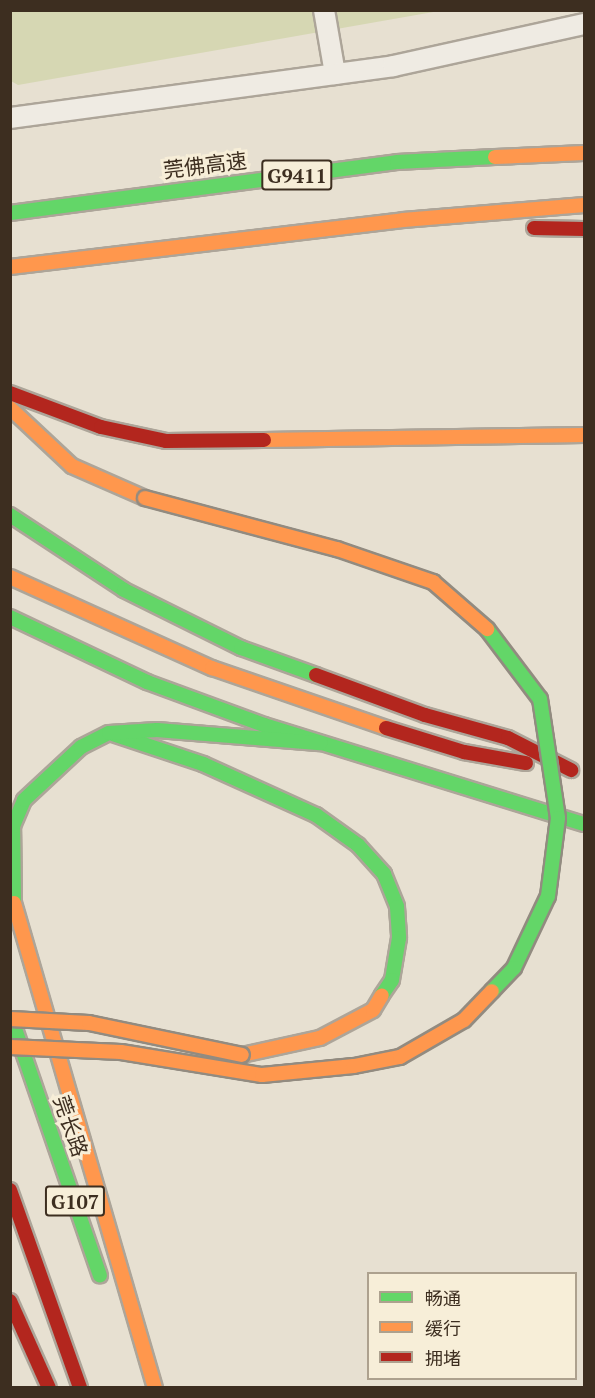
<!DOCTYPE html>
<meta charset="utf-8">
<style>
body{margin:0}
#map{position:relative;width:595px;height:1398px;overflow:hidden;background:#e7e0d1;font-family:"PT Serif","Noto Sans SC",serif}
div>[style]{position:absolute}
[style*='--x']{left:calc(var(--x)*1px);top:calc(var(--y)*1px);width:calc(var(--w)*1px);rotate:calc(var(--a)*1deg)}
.green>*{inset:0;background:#d6d7b3}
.roads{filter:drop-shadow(2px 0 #ada599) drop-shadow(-2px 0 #ada599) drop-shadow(0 2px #ada599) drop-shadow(0 -2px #ada599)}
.street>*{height:20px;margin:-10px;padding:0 10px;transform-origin:10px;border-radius:10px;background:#efebe3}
.fast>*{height:14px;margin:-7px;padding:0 7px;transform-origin:7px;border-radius:7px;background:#63d668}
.slow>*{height:14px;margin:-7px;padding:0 7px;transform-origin:7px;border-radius:7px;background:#ff974d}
.jam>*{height:14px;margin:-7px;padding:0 7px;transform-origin:7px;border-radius:7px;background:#b3261e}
.bridges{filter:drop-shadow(2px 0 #928b80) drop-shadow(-2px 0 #928b80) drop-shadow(0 2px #928b80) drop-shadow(0 -2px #928b80)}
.fast-bridge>*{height:14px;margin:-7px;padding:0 7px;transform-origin:7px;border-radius:7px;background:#63d668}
.slow-bridge>*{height:14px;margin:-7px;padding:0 7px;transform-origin:7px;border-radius:7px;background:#ff974d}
span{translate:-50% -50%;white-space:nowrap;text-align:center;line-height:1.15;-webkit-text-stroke:6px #f7eed8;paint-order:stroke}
.shield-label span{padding:2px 4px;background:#f7eed8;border:2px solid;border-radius:4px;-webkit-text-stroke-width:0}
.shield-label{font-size:20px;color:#3d2e20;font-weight:700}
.street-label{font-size:21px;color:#3d2e20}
.frame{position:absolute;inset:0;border:12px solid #3d2e20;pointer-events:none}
.legend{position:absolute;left:367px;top:1272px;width:210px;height:108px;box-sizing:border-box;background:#f7eed8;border:2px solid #ada18e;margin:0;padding:8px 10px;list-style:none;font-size:18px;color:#3d2e20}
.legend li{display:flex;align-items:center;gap:12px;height:30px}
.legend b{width:30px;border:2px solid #ada18e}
</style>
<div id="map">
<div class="green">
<div style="clip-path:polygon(11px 11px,439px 11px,18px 85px,11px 81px)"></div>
</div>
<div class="roads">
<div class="street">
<div style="--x:324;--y:10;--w:65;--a:80.2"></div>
<div style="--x:10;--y:118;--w:387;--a:-7.7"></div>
<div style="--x:393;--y:66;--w:196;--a:-12.4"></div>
</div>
<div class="fast">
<div style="--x:10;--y:213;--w:390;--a:-7.5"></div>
<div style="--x:397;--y:162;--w:98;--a:-2.9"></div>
<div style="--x:10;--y:515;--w:136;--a:33.3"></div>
<div style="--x:124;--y:590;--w:131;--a:26.4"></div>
<div style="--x:241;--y:648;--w:80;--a:19.8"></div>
<div style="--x:10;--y:617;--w:152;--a:25.4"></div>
<div style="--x:147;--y:682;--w:125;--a:20.2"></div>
<div style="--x:264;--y:725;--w:335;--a:17.2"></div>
<div style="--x:113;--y:734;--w:95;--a:18.4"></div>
<div style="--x:203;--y:764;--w:124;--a:24.3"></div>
<div style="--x:316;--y:815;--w:52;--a:35.5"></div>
<div style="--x:358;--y:845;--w:39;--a:48"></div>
<div style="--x:384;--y:874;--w:35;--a:68"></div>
<div style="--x:397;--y:907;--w:31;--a:86"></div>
<div style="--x:399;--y:938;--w:43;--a:99.5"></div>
<div style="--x:392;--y:980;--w:18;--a:124"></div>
<div style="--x:14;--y:903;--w:77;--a:-90.7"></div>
<div style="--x:13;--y:826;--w:28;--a:-67"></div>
<div style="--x:24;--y:800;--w:78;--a:-42.9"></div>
<div style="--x:81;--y:747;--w:31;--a:-27"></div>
<div style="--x:109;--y:733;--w:48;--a:-3.6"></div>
<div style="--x:157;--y:730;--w:164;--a:4.6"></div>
<div style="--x:13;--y:1023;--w:267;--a:71"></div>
</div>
<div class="slow">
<div style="--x:495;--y:157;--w:89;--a:-2.6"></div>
<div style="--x:10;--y:267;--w:396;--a:-6.8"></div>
<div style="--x:403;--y:220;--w:182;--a:-4.7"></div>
<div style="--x:10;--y:408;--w:85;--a:43.1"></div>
<div style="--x:72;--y:466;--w:80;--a:23.7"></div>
<div style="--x:264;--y:440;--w:320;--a:-0.9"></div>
<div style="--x:10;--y:577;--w:222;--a:24.3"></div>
<div style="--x:212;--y:668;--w:184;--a:19"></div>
<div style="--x:14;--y:903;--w:505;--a:73.79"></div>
<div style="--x:242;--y:1055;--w:80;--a:-12.3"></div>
<div style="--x:320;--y:1038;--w:60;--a:-27.8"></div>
<div style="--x:373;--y:1010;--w:17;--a:-59"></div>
</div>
<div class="jam">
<div style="--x:534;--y:228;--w:50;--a:1.1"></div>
<div style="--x:10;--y:393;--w:97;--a:20.5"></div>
<div style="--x:101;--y:427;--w:66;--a:12.2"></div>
<div style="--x:166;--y:441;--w:98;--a:-0.6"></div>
<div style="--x:316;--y:675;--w:116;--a:20.2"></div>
<div style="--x:425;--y:715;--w:86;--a:15.5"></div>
<div style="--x:508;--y:738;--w:71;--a:26.9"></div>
<div style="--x:386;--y:728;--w:82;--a:17.1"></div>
<div style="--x:464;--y:752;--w:63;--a:10.1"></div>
<div style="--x:10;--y:1190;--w:210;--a:70.5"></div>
<div style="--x:10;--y:1301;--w:95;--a:65.9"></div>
</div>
</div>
<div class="bridges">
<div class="fast-bridge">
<div style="--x:487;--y:629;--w:88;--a:52.9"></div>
<div style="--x:540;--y:699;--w:120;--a:81.4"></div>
<div style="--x:558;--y:818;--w:79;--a:97.3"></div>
<div style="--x:548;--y:896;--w:80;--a:115.3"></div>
<div style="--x:514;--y:968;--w:32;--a:134"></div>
</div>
<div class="slow-bridge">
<div style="--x:145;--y:498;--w:199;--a:14.9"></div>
<div style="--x:337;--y:549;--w:102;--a:19"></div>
<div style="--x:433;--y:582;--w:72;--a:41"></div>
<div style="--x:10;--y:1019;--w:79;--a:2.9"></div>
<div style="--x:89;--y:1023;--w:156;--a:11.8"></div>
<div style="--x:10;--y:1047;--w:111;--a:2.6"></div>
<div style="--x:121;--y:1052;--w:143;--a:9.3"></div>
<div style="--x:262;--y:1075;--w:92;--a:-5.6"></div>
<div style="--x:354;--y:1066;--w:47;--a:-11.1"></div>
<div style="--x:400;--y:1057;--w:74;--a:-30"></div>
<div style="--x:464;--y:1020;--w:40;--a:-46"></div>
</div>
</div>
<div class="shield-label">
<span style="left:297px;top:175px">G9411</span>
<span style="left:75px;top:1201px">G107</span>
</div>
<div class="street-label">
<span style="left:205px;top:165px;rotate:-7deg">莞佛高速</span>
<span style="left:71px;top:1126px;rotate:71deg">莞长路</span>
</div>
<div class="frame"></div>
<ul class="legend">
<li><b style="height:8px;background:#63d668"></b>畅通</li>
<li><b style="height:8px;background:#ff974d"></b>缓行</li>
<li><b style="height:8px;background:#b3261e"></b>拥堵</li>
</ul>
</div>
